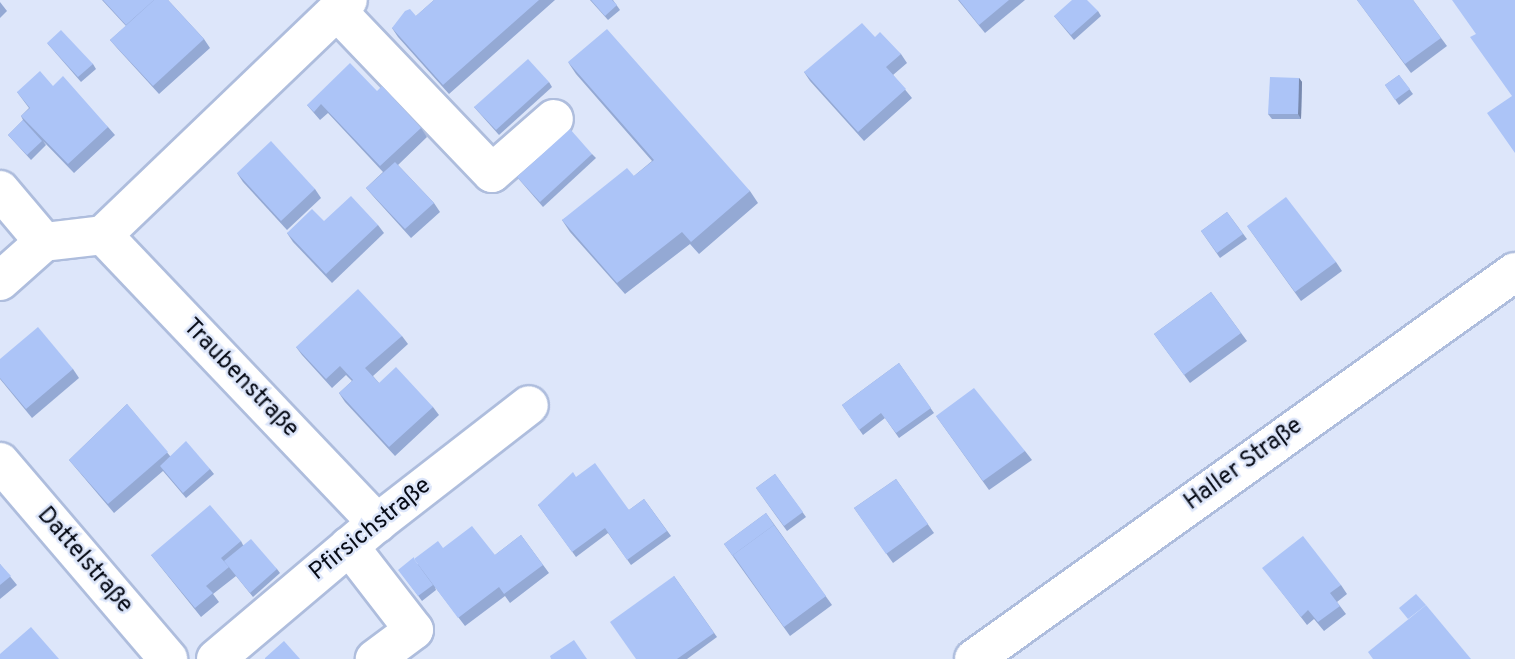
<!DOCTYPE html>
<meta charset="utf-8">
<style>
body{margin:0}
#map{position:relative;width:1515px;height:659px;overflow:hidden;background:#dde6fa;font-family:Overpass,sans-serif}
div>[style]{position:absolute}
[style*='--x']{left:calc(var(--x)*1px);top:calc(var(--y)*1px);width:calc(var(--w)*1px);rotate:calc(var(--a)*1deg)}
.roads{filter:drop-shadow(2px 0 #aebddd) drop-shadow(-2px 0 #aebddd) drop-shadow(0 2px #aebddd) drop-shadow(0 -2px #aebddd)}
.minor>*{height:38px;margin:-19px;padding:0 19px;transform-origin:19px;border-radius:19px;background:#fff}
.major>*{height:38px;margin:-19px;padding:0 19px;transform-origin:19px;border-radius:19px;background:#fff}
.wall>*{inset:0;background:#94a9d4}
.shaded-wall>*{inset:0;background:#7889ad}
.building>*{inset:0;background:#acc4f7}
span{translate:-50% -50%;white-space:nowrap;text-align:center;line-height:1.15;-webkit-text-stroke:5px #dde6fa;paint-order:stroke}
.street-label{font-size:24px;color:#070b16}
</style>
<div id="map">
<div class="roads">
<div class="minor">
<div style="--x:337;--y:11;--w:224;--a:46.3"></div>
<div style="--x:492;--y:173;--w:82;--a:-41.1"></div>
<div style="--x:0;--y:190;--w:68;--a:49.8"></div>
<div style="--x:103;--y:235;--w:398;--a:46.4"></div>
<div style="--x:44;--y:242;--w:59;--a:-6.8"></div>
<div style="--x:103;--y:235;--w:339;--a:-43.8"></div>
<div style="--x:0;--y:281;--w:59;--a:-41.6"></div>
<div style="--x:0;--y:462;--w:259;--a:49.5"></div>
<div style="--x:349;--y:546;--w:106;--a:52.3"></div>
<div style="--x:414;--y:630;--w:49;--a:143.4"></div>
<div style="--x:216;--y:659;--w:211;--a:-40.2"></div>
<div style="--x:377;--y:523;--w:192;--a:-37.8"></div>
</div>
<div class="major">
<div style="--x:974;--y:659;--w:665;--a:-35.58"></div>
</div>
</div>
<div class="wall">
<div style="clip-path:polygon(102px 0,168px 0,204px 39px,210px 48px,159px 94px,117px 48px,110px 40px,126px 26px)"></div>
<div style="clip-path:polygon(434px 0,555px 0,449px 94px,398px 37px,392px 28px,416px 16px)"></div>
<div style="clip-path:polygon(590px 0,613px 0,620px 10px,608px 20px)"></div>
<div style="clip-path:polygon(958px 0,1025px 0,985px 33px)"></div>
<div style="clip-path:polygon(1357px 0,1413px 0,1447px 46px,1411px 73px)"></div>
<div style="clip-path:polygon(0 2px,7px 11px,0 18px)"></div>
<div style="clip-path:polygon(1098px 11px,1101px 16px,1074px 40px,1054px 16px)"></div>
<div style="clip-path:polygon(875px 37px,901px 54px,907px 63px,893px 75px,912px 98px,864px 141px,810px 81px,804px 72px)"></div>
<div style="clip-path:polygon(47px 43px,93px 64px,96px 69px,81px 82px)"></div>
<div style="clip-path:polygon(568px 62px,750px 191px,758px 203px,699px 254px,690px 244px,625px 294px,570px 232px,562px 220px,634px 176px,652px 161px,576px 74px)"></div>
<div style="clip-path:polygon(1399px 75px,1413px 94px,1399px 105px,1385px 85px)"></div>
<div style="clip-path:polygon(1299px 78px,1302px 82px,1301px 119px,1272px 119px,1268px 114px)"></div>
<div style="clip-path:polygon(549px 82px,552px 87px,499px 135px,474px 107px)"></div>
<div style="clip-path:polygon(53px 86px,108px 127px,115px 135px,74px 173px,43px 141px,46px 145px,31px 160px,8px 135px,23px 120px,21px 116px,29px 108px,17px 92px)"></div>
<div style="clip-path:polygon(377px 91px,421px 128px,427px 137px,398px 165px,434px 203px,440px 212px,411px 238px,373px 196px,366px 188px,383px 172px,328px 113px,320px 120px,307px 105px)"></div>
<div style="clip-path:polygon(592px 154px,596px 158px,543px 207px,517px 177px)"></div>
<div style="clip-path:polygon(237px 173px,315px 189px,321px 198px,287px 230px,243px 182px)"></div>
<div style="clip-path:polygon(1227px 212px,1247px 239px,1220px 258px,1201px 231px)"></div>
<div style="clip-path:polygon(324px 221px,378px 225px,384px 233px,332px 283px,293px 242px,287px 233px)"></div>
<div style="clip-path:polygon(1247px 226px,1336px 262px,1342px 271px,1301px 301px)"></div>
<div style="clip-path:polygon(1211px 292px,1247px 341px,1190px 383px,1154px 334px)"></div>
<div style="clip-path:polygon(402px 336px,408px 344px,373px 376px,379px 383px,433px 407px,439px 415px,395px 456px,345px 402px,339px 393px,352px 381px,346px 375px,332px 388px,302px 355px,296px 347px)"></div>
<div style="clip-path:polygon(0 359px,73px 369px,79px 378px,32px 418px,0 379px)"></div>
<div style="clip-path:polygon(899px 363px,934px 413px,899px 438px,885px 418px,863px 435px,842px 405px)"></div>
<div style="clip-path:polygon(127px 404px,170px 456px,210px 469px,214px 474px,186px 498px,163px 471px,114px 513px,69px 460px)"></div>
<div style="clip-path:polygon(936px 416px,1025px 451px,1032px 460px,989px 490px)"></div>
<div style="clip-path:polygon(775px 474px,806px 517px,787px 531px,756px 488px)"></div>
<div style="clip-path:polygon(576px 477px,629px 510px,644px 499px,671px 536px,631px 565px,608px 533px,576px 557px,538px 505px)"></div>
<div style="clip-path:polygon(896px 479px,934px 533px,893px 563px,854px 508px)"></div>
<div style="clip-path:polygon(766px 513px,832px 605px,790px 636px,724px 544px)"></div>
<div style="clip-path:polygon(521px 535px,549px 573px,510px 603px,505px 596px,465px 626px,435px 587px,436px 590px,422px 601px,402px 574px,443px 548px,495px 555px)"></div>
<div style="clip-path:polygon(241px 541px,243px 545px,277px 569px,280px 573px,253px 597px,236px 576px,213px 594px,219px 602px,201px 617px,151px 555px)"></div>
<div style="clip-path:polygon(0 564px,17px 585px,0 599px)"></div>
<div style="clip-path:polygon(674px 576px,717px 637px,687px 659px,636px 659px)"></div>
<div style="clip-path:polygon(1269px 576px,1341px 585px,1347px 594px,1337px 602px,1346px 614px,1324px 631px,1314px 619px,1307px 625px)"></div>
</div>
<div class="shaded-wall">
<div style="clip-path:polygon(1299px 78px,1302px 82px,1301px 119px,1298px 114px)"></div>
</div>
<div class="building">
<div style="clip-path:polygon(103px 0,154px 0,126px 25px)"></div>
<div style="clip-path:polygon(154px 0,168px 0,204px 39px,153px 86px,110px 40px)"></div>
<div style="clip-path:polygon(434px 0,539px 0,443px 85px,392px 28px,405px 11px,410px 9px,416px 16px)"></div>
<div style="clip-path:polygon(591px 0,612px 0,617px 5px,605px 16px)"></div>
<div style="clip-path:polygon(959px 0,1009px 0,979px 25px)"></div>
<div style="clip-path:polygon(1072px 0,1087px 0,1098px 11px,1071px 35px,1054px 16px)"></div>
<div style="clip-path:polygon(1357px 0,1413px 0,1441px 38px,1405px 64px)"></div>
<div style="clip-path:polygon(1452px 0,1515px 0,1515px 153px,1487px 113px,1512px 96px,1470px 37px,1476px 34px)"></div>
<div style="clip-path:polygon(862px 23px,875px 37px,880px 32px,901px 54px,886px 67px,906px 89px,858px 132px,804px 72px)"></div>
<div style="clip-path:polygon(607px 29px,750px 191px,691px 242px,682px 232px,617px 283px,562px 220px,627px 168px,634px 176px,654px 160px,568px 62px)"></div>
<div style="clip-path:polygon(61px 30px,93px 64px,78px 77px,47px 43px)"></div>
<div style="clip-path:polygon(528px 59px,549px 82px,496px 130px,474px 107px)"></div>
<div style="clip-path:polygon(350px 63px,377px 91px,382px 86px,421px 128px,380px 166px,321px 104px,314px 112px,307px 105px)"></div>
<div style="clip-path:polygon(40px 71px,53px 86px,63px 76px,108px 127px,68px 164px,21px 116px,30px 108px,17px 92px)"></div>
<div style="clip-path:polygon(1399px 75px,1410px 89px,1395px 100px,1385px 85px)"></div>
<div style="clip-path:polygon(1270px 77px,1299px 78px,1298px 114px,1268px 114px)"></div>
<div style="clip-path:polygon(23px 120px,42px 141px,27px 155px,8px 135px)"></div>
<div style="clip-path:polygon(570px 129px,592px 154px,540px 202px,517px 177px)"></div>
<div style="clip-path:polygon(271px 141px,315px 189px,281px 221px,237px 173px)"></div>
<div style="clip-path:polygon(395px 162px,434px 203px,405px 229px,366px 188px)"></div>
<div style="clip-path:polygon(351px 196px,378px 225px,326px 274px,287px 233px,312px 209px,324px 221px)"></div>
<div style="clip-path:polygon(1286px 197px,1336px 262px,1295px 292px,1247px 226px)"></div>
<div style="clip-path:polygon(1227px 212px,1243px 234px,1217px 253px,1201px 231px)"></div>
<div style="clip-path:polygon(358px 289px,402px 336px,365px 368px,379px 383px,396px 367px,433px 407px,389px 447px,339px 393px,353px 380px,340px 366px,326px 379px,296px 347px)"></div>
<div style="clip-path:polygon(1211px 292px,1241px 333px,1184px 375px,1154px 334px)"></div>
<div style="clip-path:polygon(38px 327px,73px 369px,26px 409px,0 378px,0 359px)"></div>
<div style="clip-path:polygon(899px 363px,931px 408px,896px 433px,881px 413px,859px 430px,842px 405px)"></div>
<div style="clip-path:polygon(974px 388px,1025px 451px,983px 481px,936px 416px)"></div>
<div style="clip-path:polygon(127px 404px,168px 452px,108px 504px,69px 460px)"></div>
<div style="clip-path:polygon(186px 441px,210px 469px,183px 493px,160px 466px)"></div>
<div style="clip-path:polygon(595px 463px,629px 510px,644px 499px,667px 531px,627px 560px,605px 528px,572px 552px,538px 505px,573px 472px,576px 477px)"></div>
<div style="clip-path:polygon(775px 474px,803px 512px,784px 526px,756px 488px)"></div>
<div style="clip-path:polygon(896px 479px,928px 524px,886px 554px,854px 508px)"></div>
<div style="clip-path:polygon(210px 505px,241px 541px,221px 558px,229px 567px,206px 586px,213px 593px,195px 608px,151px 555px)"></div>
<div style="clip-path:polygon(766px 513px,774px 525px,733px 555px,735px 559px,724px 544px)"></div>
<div style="clip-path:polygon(774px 525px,826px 596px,784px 627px,733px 555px)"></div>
<div style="clip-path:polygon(472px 526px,495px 555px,521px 535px,543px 565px,504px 594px,499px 587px,458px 618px,414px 559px,438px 541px,443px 548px)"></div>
<div style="clip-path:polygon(1303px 536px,1341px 585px,1330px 593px,1340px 606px,1318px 622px,1308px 610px,1301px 617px,1262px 568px)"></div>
<div style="clip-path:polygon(251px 539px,277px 569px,250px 593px,224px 561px)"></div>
<div style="clip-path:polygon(414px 557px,414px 559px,433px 585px,418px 596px,398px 570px)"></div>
<div style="clip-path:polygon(0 564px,11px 576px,0 585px)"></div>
<div style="clip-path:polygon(674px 576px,714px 633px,677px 659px,636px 659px,610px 622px)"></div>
<div style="clip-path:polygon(1416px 594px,1426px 605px,1408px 619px,1399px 608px)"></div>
<div style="clip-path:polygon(1426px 605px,1471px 659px,1373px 659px,1368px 652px)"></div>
<div style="clip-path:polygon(31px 627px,59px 659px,0 659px,0 654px)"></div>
<div style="clip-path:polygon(574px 640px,587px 659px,551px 659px,550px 656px)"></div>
<div style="clip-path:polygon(284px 641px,300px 659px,265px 659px,265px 658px)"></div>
</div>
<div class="street-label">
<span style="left:240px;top:379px;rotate:46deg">Traubenstraße</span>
<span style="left:1244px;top:465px;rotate:-36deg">Haller Straße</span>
<span style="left:371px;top:530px;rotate:-39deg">Pfirsichstraße</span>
<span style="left:84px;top:561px;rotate:49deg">Dattelstraße</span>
</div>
</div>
